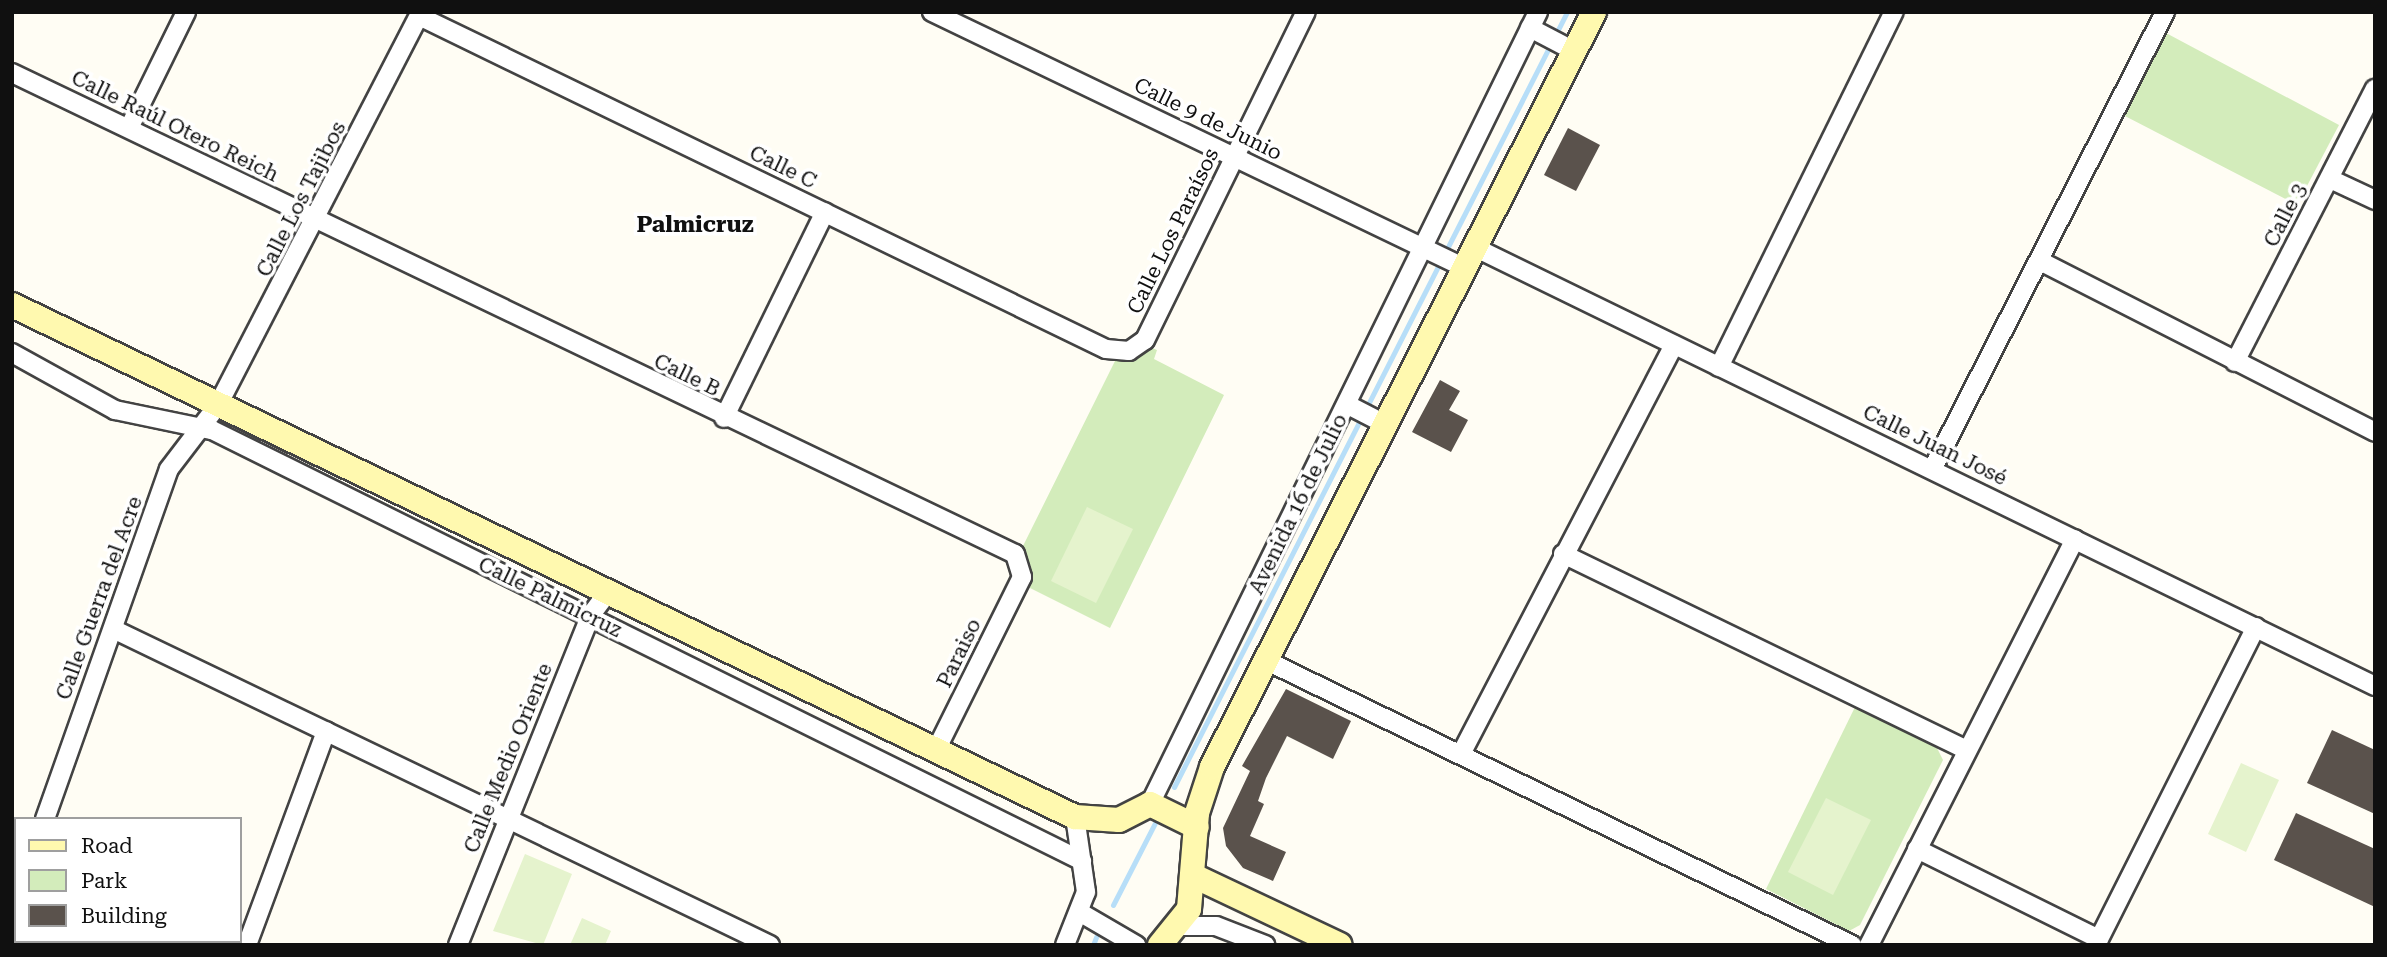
<!DOCTYPE html>
<html>
<head>
<meta charset="utf-8">
<style>
  body { margin:0 }
  #map { position:relative; width:2387px; height:957px; overflow:hidden; background:#fffdf4; font-family:"Roboto Serif",serif }
  div>[style] { position:absolute }
  .green>* { inset:0; background:#d3ecbb }
  .pitch>* { inset:0; background:#e5f3cd }
  .stream>* { height:5px; margin:-2.5px; padding:0 2.5px; transform-origin:2.5px; border-radius:2.5px; background:#b7def8 }
  .building>* { inset:0; background:#5a524c }
  .roads { filter:drop-shadow(2px 0 #434343) drop-shadow(-2px 0 #434343) drop-shadow(0 2px #434343) drop-shadow(0 -2px #434343) }
  .street>* { height:18px; margin:-9px; padding:0 9px; transform-origin:9px; border-radius:9px; background:#fff }
  .secondary>* { height:24px; margin:-12px; padding:0 12px; transform-origin:12px; border-radius:12px; background:#fff9af }
  span { translate:-50% -50%; white-space:nowrap; text-align:center; line-height:1.15; -webkit-text-stroke:7px #fff; paint-order:stroke }
  .street-label { font-size:21px; color:#101010 }
  .neighbourhood-label { font-size:23px; color:#101010; font-weight:700 }
  .frame { position:absolute; inset:0; border:14px solid #101010; pointer-events:none }
  .legend { position:absolute; left:14px; top:817px; width:228px; height:126px; box-sizing:border-box; background:#fff; border:2px solid #9f9f9f; margin:0; padding:9px 12px; list-style:none; font-size:21px; color:#101010 }
  .legend li { display:flex; align-items:center; gap:14px; height:35px }
  .legend b { width:35px; border:2px solid #9f9f9f }
</style>
</head>
<body>
<div id="map">
  <div class="green">
    <i style="clip-path:polygon(2166px 33px,2339px 125px,2297px 205px,2123px 115px)"></i>
    <i style="clip-path:polygon(1147px 346px,1157px 350px,1154px 359px,1224px 395px,1110px 628px,1026px 586px,1031px 567px,1021px 550px,1115px 361px,1128px 361px)"></i>
    <i style="clip-path:polygon(1855px 707px,1937px 748px,1943px 760px,1860px 925px,1849px 931px,1766px 889px)"></i>
  </div>
  <div class="pitch">
    <i style="clip-path:polygon(1087px 507px,1133px 529px,1096px 603px,1051px 581px)"></i>
    <i style="clip-path:polygon(2241px 763px,2279px 780px,2246px 852px,2208px 834px)"></i>
    <i style="clip-path:polygon(1826px 798px,1871px 820px,1833px 895px,1788px 872px)"></i>
    <i style="clip-path:polygon(525px 854px,572px 874px,543px 945px,493px 931px)"></i>
    <i style="clip-path:polygon(582px 918px,611px 931px,605px 945px,570px 945px)"></i>
  </div>
  <div class="stream">
    <i style="left:1174px;top:787px;width:869px;rotate:-63.11deg"></i>
    <i style="left:1113px;top:905px;width:92px;rotate:-62.9deg"></i>
    <i style="left:1093px;top:945px;width:9px;rotate:-69deg"></i>
  </div>
  <div class="building">
    <i style="clip-path:polygon(1568px 128px,1600px 145px,1576px 191px,1544px 175px)"></i>
    <i style="clip-path:polygon(1440px 380px,1460px 391px,1449px 410px,1468px 420px,1451px 452px,1412px 432px)"></i>
    <i style="clip-path:polygon(1286px 689px,1351px 721px,1333px 759px,1287px 736px,1266px 778px,1258px 801px,1264px 804px,1250px 836px,1286px 852px,1273px 881px,1243px 868px,1226px 846px,1223px 828px,1250px 771px,1242px 766px)"></i>
    <i style="clip-path:polygon(2332px 730px,2375px 750px,2375px 814px,2307px 783px)"></i>
    <i style="clip-path:polygon(2296px 813px,2375px 849px,2375px 907px,2274px 860px)"></i>
  </div>
  <div class="roads">
    <div class="street">
      <i style="left:932px;top:12px;width:589px;rotate:25.65deg"></i>
      <i style="left:419px;top:16px;width:763px;rotate:25.86deg"></i>
      <i style="left:1106px;top:349px;width:23px;rotate:5deg"></i>
      <i style="left:1129px;top:351px;width:19px;rotate:-35deg"></i>
      <i style="left:1145px;top:340px;width:365px;rotate:-63.9deg"></i>
      <i style="left:1530px;top:28px;width:50px;rotate:27.6deg"></i>
      <i style="left:12px;top:73px;width:1112px;rotate:25.62deg"></i>
      <i style="left:1015px;top:554px;width:24px;rotate:73deg"></i>
      <i style="left:1022px;top:577px;width:193px;rotate:116.4deg"></i>
      <i style="left:130px;top:126px;width:127px;rotate:-63.8deg"></i>
      <i style="left:2330px;top:179px;width:50px;rotate:25deg"></i>
      <i style="left:1474px;top:247px;width:1002px;rotate:25.98deg"></i>
      <i style="left:2040px;top:261px;width:376px;rotate:27deg"></i>
      <i style="left:12px;top:353px;width:118px;rotate:29deg"></i>
      <i style="left:115px;top:410px;width:99px;rotate:11.7deg"></i>
      <i style="left:212px;top:430px;width:971px;rotate:26.35deg"></i>
      <i style="left:2235px;top:362px;width:307px;rotate:-62.9deg"></i>
      <i style="left:1719px;top:367px;width:396px;rotate:-63.8deg"></i>
      <i style="left:1348px;top:405px;width:42px;rotate:27.2deg"></i>
      <i style="left:724px;top:418px;width:229px;rotate:-63.9deg"></i>
      <i style="left:1933px;top:468px;width:512px;rotate:-63.03deg"></i>
      <i style="left:1563px;top:554px;width:448px;rotate:25.9deg"></i>
      <i style="left:113px;top:629px;width:729px;rotate:25.69deg"></i>
      <i style="left:1265px;top:660px;width:653px;rotate:25.9deg"></i>
      <i style="left:1461px;top:754px;width:461px;rotate:-62.5deg"></i>
      <i style="left:1150px;top:804px;width:882px;rotate:-63.9deg"></i>
      <i style="left:45px;top:819px;width:371px;rotate:-70.5deg"></i>
      <i style="left:169px;top:469px;width:81px;rotate:-52.6deg"></i>
      <i style="left:218px;top:405px;width:442px;rotate:-62.7deg"></i>
      <i style="left:1917px;top:849px;width:203px;rotate:26.3deg"></i>
      <i style="left:12px;top:909px;width:11px;rotate:-68deg"></i>
      <i style="left:1081px;top:913px;width:64px;rotate:30.2deg"></i>
      <i style="left:1181px;top:926px;width:35px"></i>
      <i style="left:1216px;top:926px;width:53px;rotate:21.2deg"></i>
      <i style="left:247px;top:945px;width:228px;rotate:-69.7deg"></i>
      <i style="left:458px;top:945px;width:354px;rotate:-68.1deg"></i>
      <i style="left:590px;top:616px;width:30px;rotate:-53deg"></i>
      <i style="left:1065px;top:945px;width:57px;rotate:-68.4deg"></i>
      <i style="left:1086px;top:892px;width:76px;rotate:-98.3deg"></i>
      <i style="left:1869px;top:945px;width:455px;rotate:-63.1deg"></i>
      <i style="left:2096px;top:945px;width:356px;rotate:-63.3deg"></i>
    </div>
    <div class="secondary">
      <i style="left:12px;top:305px;width:1180px;rotate:25.72deg"></i>
      <i style="left:1075px;top:817px;width:44px;rotate:3.9deg"></i>
      <i style="left:1119px;top:820px;width:35px;rotate:-27deg"></i>
      <i style="left:1150px;top:804px;width:52px;rotate:26.1deg"></i>
      <i style="left:1194px;top:876px;width:161px;rotate:25.3deg"></i>
      <i style="left:1160px;top:945px;width:46px;rotate:-51.1deg"></i>
      <i style="left:1189px;top:909px;width:96px;rotate:-85.2deg"></i>
      <i style="left:1197px;top:813px;width:48px;rotate:-71.9deg"></i>
      <i style="left:1212px;top:767px;width:846px;rotate:-63.16deg"></i>
    </div>
  </div>
  <div class="street-label">
    <span style="left:1208px;top:119px;rotate:26deg">Calle 9 de Junio</span>
    <span style="left:175px;top:126px;rotate:26deg">Calle Raúl Otero Reich</span>
    <span style="left:783px;top:167px;rotate:26deg">Calle C</span>
    <span style="left:301px;top:199px;rotate:-63deg">Calle Los Tajibos</span>
    <span style="left:2285px;top:215px;rotate:-63deg">Calle 3</span>
    <span style="left:1173px;top:231px;rotate:-64deg">Calle Los Paraísos</span>
    <span style="left:687px;top:375px;rotate:26deg">Calle B</span>
    <span style="left:1935px;top:445px;rotate:26deg">Calle Juan José</span>
    <span style="left:1298px;top:504px;rotate:-64deg">Avenida 16 de Julio</span>
    <span style="left:550px;top:597px;rotate:26deg">Calle Palmicruz</span>
    <span style="left:99px;top:598px;rotate:-70deg">Calle Guerra del Acre</span>
    <span style="left:959px;top:653px;rotate:-64deg">Paraiso</span>
    <span style="left:508px;top:758px;rotate:-68deg">Calle Medio Oriente</span>
  </div>
  <div class="neighbourhood-label">
    <span style="left:695px;top:225px">Palmicruz</span>
  </div>
  <div class="frame"></div>
  <ul class="legend">
  <li><b style="height:9px;background:#fff9af"></b>Road</li>
  <li><b style="height:19px;background:#d3ecbb"></b>Park</li>
  <li><b style="height:19px;background:#5a524c"></b>Building</li>
  </ul>
</div>
</body>
</html>
